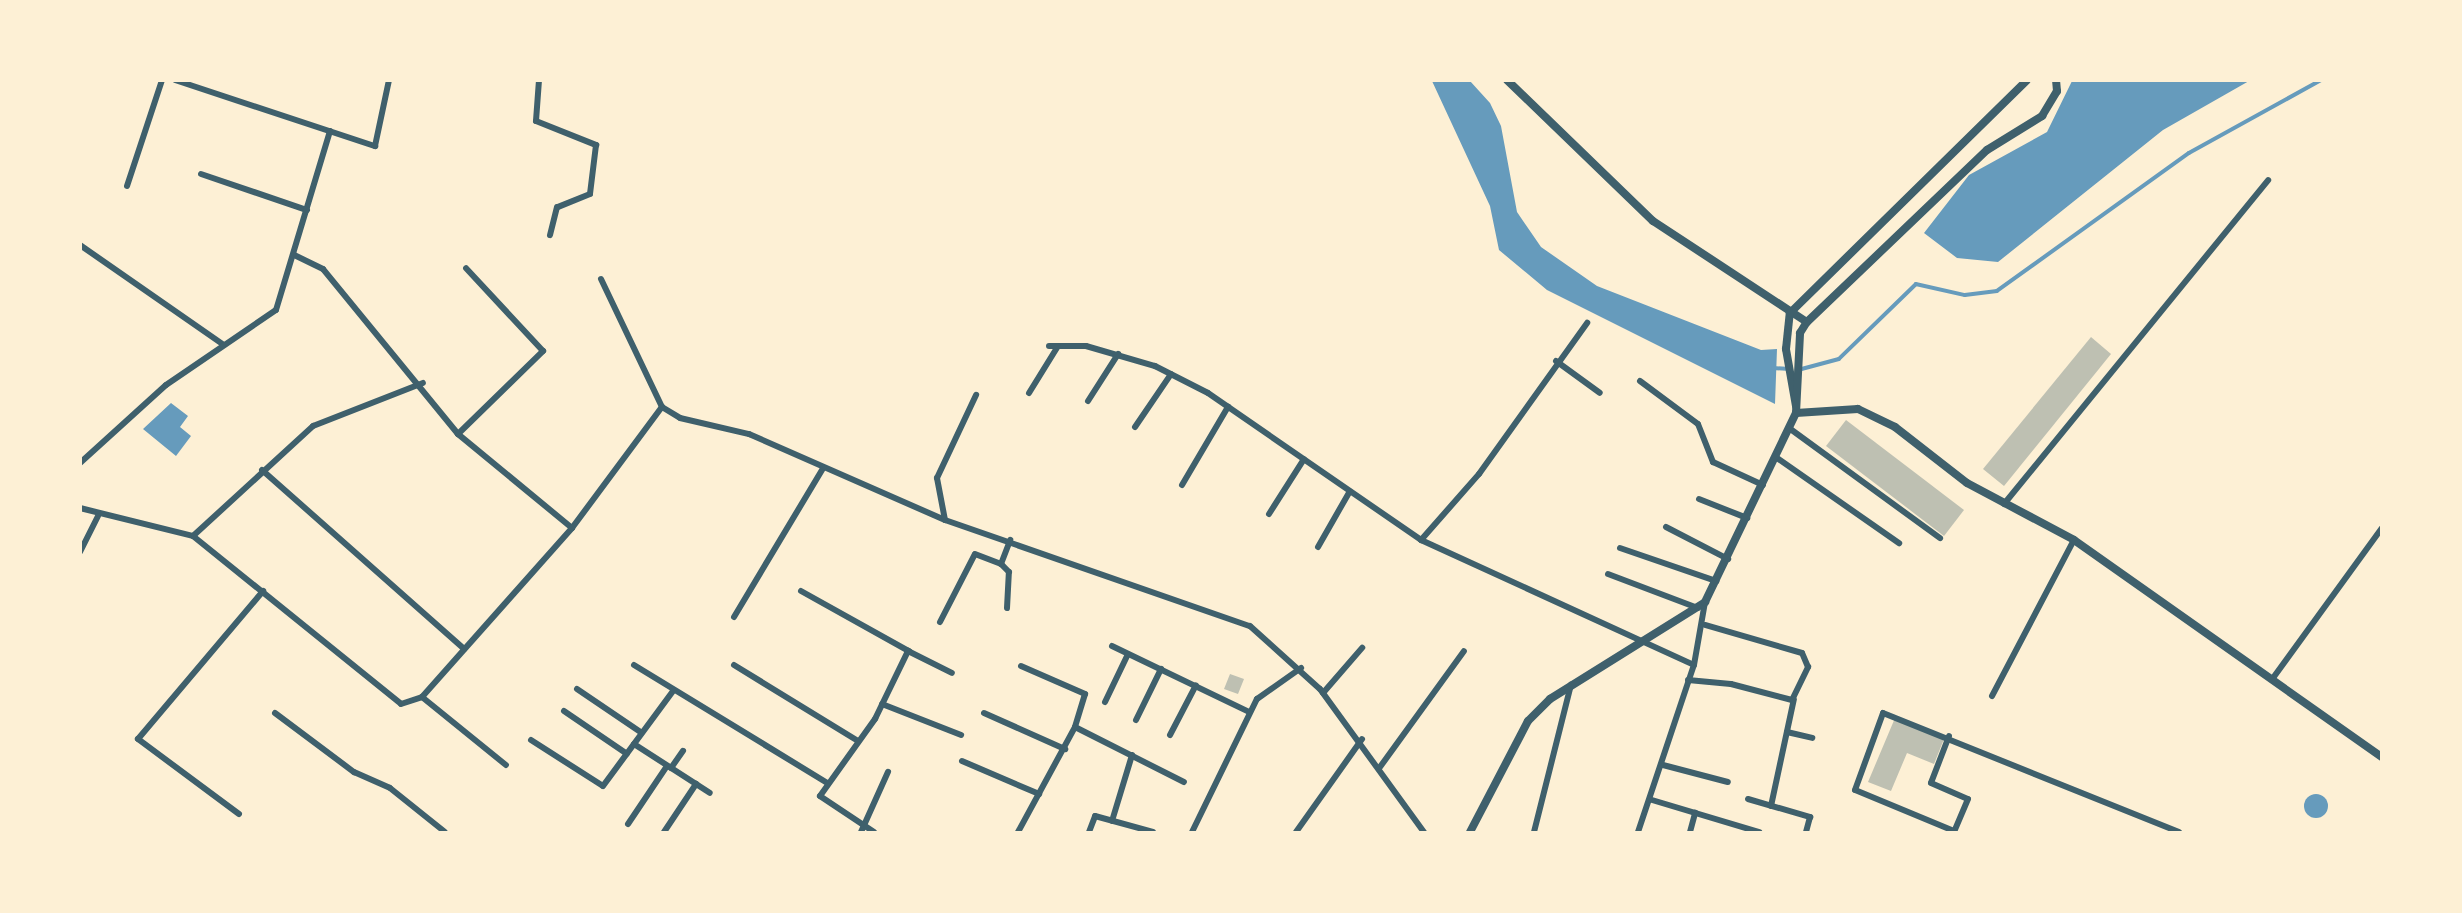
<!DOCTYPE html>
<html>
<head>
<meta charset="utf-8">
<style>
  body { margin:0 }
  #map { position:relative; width:2462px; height:913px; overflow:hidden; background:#fdf0d5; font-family:"Titillium Web",sans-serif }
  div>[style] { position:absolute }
  .water>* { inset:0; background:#669bbc }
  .round { border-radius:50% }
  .stream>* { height:3.5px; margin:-1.75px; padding:0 1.75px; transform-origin:1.75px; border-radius:1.75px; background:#669bbc }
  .building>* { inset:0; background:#bec0b2 }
  .minor>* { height:6px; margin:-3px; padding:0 3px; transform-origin:3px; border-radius:3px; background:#3f606c }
  .tertiary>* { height:8px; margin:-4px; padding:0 4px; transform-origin:4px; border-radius:4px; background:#3f606c }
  span { translate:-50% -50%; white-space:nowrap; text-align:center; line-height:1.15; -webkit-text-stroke:5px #fdf0d5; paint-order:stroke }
  .frame { position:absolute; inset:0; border:82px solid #fdf0d5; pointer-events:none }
</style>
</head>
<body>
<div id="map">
  <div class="water">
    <i style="clip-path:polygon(1432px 81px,1470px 81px,1490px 103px,1501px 126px,1517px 212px,1541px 247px,1597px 286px,1761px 350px,1777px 349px,1775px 404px,1547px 290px,1499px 250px,1490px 206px)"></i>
    <i style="clip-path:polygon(2072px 81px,2249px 81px,2163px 130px,1998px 262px,1957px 258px,1924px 233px,1969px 175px,2047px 132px)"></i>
    <i style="clip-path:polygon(171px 403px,188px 416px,180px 427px,191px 436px,176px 456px,143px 429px)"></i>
    <i class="round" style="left:2304px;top:794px;width:24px;height:24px"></i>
  </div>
  <div class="stream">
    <i style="left:1773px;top:368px;width:17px;rotate:3deg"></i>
    <i style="left:1798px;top:370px;width:42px;rotate:-15deg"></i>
    <i style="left:1839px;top:359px;width:107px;rotate:-44.2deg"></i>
    <i style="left:1916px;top:284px;width:50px;rotate:12.7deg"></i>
    <i style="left:1965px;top:295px;width:32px;rotate:-7deg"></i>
    <i style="left:1997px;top:291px;width:236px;rotate:-35.7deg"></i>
    <i style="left:2189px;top:153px;width:151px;rotate:-28.9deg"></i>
  </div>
  <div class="building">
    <i style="clip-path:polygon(2091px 337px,2111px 354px,2004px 486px,1983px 469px)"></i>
    <i style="clip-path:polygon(1846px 420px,1964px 510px,1944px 536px,1826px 446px)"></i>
    <i style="clip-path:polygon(1230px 674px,1244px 679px,1238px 694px,1224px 689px)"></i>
    <i style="clip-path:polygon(1895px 718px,1944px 739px,1934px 764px,1907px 753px,1891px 791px,1868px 782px)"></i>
  </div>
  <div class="minor">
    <i style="left:175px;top:80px;width:211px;rotate:18.3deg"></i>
    <i style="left:375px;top:146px;width:67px;rotate:-78deg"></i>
    <i style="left:539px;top:80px;width:41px;rotate:94.2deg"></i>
    <i style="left:536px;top:121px;width:65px;rotate:21.8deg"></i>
    <i style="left:596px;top:145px;width:49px;rotate:97deg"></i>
    <i style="left:590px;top:194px;width:35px;rotate:158deg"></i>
    <i style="left:557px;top:207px;width:29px;rotate:104deg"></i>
    <i style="left:201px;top:174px;width:112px;rotate:18.8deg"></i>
    <i style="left:127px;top:186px;width:112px;rotate:-71.7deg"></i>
    <i style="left:80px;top:245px;width:175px;rotate:34.8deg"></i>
    <i style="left:601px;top:279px;width:142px;rotate:64.5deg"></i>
    <i style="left:662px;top:407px;width:21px;rotate:31deg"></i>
    <i style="left:680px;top:418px;width:71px;rotate:13.1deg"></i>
    <i style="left:749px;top:434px;width:214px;rotate:23.7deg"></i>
    <i style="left:945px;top:520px;width:323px;rotate:19.2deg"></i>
    <i style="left:1250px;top:626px;width:94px;rotate:42deg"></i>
    <i style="left:1320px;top:689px;width:177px;rotate:54deg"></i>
    <i style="left:1049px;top:346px;width:37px"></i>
    <i style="left:1086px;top:346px;width:72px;rotate:16.2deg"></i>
    <i style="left:1155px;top:366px;width:59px;rotate:27deg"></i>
    <i style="left:1208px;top:393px;width:259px;rotate:34.6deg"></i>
    <i style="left:1421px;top:540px;width:300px;rotate:24.6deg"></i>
    <i style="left:1556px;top:361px;width:54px;rotate:36deg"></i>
    <i style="left:1640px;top:381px;width:72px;rotate:36.6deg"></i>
    <i style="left:1698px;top:424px;width:41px;rotate:68.5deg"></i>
    <i style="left:1713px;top:462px;width:55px;rotate:24.7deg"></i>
    <i style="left:1029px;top:393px;width:55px;rotate:-58.3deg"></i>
    <i style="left:1088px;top:401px;width:56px;rotate:-57.4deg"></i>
    <i style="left:1135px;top:427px;width:64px;rotate:-55.8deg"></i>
    <i style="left:1789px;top:428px;width:187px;rotate:36.1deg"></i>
    <i style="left:458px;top:434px;width:119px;rotate:-44.3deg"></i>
    <i style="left:543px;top:351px;width:113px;rotate:-132.9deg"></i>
    <i style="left:1777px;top:458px;width:149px;rotate:34.9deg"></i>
    <i style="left:80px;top:463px;width:116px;rotate:-42.2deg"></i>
    <i style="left:166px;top:385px;width:133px;rotate:-34.3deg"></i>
    <i style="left:276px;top:310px;width:187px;rotate:-73.2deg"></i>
    <i style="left:262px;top:470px;width:270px;rotate:41.5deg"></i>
    <i style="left:1182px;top:485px;width:91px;rotate:-59.5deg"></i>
    <i style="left:1699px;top:499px;width:52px;rotate:21.6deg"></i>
    <i style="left:2004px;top:504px;width:418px;rotate:-50.8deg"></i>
    <i style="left:80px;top:508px;width:116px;rotate:13.9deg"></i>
    <i style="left:193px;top:536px;width:267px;rotate:38.9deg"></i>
    <i style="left:401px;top:704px;width:22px;rotate:-18deg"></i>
    <i style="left:422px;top:697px;width:226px;rotate:-48.4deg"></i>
    <i style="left:572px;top:528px;width:148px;rotate:-140.5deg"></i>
    <i style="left:458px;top:434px;width:213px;rotate:-129.3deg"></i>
    <i style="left:323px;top:269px;width:32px;rotate:-154deg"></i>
    <i style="left:1269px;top:514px;width:65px;rotate:-57.5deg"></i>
    <i style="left:945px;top:520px;width:43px;rotate:-100.8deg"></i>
    <i style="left:937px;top:478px;width:92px;rotate:-64.8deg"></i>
    <i style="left:1666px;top:527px;width:70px;rotate:27.3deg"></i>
    <i style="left:572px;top:528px;width:151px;rotate:-53.4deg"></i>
    <i style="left:193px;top:536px;width:163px;rotate:-42.5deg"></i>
    <i style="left:313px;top:426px;width:118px;rotate:-21.4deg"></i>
    <i style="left:1421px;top:540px;width:88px;rotate:-48.7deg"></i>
    <i style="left:1479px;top:474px;width:186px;rotate:-54.4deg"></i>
    <i style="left:1318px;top:547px;width:64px;rotate:-60.3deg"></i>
    <i style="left:1620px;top:548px;width:102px;rotate:19deg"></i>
    <i style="left:80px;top:552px;width:40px;rotate:-63.4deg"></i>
    <i style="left:1608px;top:574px;width:96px;rotate:20.7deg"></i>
    <i style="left:801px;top:591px;width:124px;rotate:29.1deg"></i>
    <i style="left:1007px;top:608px;width:36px;rotate:-87deg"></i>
    <i style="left:1009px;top:572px;width:11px;rotate:-135deg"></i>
    <i style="left:1001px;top:564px;width:26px;rotate:-69deg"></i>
    <i style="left:734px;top:617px;width:174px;rotate:-59.1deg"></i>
    <i style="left:940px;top:622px;width:76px;rotate:-62.8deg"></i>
    <i style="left:975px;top:554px;width:28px;rotate:21deg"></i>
    <i style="left:1112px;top:646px;width:152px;rotate:25.7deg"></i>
    <i style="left:634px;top:665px;width:226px;rotate:31.4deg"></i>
    <i style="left:734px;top:665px;width:145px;rotate:31.5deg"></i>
    <i style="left:1021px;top:666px;width:70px;rotate:23.6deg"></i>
    <i style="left:1085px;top:694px;width:34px;rotate:107deg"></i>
    <i style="left:1075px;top:727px;width:122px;rotate:26.8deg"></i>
    <i style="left:2273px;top:678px;width:185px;rotate:-54deg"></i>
    <i style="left:1688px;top:680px;width:43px;rotate:5.3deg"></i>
    <i style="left:1731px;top:684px;width:63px;rotate:14.7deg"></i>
    <i style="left:1792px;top:700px;width:37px;rotate:-64deg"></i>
    <i style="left:1808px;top:667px;width:15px;rotate:-113deg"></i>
    <i style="left:1802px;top:653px;width:101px;rotate:-163.9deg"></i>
    <i style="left:577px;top:689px;width:78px;rotate:34.1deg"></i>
    <i style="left:1323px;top:693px;width:60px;rotate:-49.1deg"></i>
    <i style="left:1992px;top:696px;width:176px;rotate:-62.3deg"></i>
    <i style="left:422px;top:697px;width:108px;rotate:39deg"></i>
    <i style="left:1105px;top:702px;width:53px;rotate:-64.4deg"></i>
    <i style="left:882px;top:704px;width:85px;rotate:21.4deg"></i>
    <i style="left:564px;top:711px;width:76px;rotate:34.3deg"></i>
    <i style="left:275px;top:713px;width:99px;rotate:36.8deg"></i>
    <i style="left:354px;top:772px;width:39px;rotate:24deg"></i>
    <i style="left:390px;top:788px;width:70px;rotate:38.7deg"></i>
    <i style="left:984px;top:713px;width:89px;rotate:24deg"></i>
    <i style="left:1136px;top:720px;width:57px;rotate:-63.9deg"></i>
    <i style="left:1787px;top:732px;width:26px;rotate:13deg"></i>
    <i style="left:1170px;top:735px;width:56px;rotate:-62.5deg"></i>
    <i style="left:1949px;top:736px;width:50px;rotate:111deg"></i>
    <i style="left:1931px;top:783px;width:40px;rotate:23.4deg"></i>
    <i style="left:1968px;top:799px;width:36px;rotate:113deg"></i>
    <i style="left:531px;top:740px;width:85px;rotate:32.6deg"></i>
    <i style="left:603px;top:786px;width:118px;rotate:-53.6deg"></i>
    <i style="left:634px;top:744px;width:90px;rotate:32.8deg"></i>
    <i style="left:962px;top:761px;width:84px;rotate:23.2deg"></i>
    <i style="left:1663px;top:765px;width:67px;rotate:14.7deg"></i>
    <i style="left:1380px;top:767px;width:143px;rotate:-54.1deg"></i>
    <i style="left:671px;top:768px;width:21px;rotate:-55deg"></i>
    <i style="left:1748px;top:799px;width:65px;rotate:16.2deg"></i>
    <i style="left:1810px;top:817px;width:16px;rotate:105deg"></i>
    <i style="left:1652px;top:800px;width:112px;rotate:16.7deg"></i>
    <i style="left:1771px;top:806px;width:109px;rotate:-77.9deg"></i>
    <i style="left:239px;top:814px;width:126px;rotate:-143.4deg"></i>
    <i style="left:138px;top:739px;width:194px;rotate:-49.8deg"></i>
    <i style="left:1112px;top:821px;width:69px;rotate:-73.1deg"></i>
    <i style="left:628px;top:824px;width:70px;rotate:-56.1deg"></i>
    <i style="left:1954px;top:831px;width:107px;rotate:-157.5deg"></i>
    <i style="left:1855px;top:790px;width:82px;rotate:-70deg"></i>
    <i style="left:1883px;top:713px;width:319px;rotate:21.9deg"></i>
    <i style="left:664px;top:832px;width:58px;rotate:-56.3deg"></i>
    <i style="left:861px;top:832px;width:66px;rotate:-65.8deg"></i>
    <i style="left:874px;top:832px;width:65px;rotate:-146.3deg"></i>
    <i style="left:820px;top:796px;width:95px;rotate:-54.5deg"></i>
    <i style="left:875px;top:719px;width:76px;rotate:-64.1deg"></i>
    <i style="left:908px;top:651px;width:49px;rotate:26.6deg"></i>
    <i style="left:1018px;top:832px;width:119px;rotate:-61.5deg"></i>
    <i style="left:1089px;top:832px;width:17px;rotate:-69deg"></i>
    <i style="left:1095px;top:816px;width:60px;rotate:15.4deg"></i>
    <i style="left:1192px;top:832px;width:148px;rotate:-64deg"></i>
    <i style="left:1257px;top:699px;width:54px;rotate:-35.2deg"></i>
    <i style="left:1296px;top:832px;width:114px;rotate:-54.6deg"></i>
    <i style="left:1534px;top:832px;width:152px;rotate:-75.9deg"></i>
    <i style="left:1638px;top:832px;width:176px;rotate:-71.5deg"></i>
    <i style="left:1694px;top:665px;width:64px;rotate:-80.1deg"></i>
    <i style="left:1690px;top:832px;width:20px;rotate:-75deg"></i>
  </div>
  <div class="tertiary">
    <i style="left:1507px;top:80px;width:203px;rotate:44deg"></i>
    <i style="left:1653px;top:221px;width:184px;rotate:33.3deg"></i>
    <i style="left:1796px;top:406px;width:58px;rotate:-100deg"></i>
    <i style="left:1786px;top:349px;width:36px;rotate:-84deg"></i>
    <i style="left:1790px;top:313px;width:332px;rotate:-44.5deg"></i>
    <i style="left:1796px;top:413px;width:62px;rotate:-3.7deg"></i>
    <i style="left:1858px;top:409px;width:41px;rotate:25.9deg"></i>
    <i style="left:1895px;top:427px;width:91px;rotate:37.9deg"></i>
    <i style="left:1967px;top:483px;width:121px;rotate:28deg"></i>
    <i style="left:2074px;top:540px;width:377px;rotate:35.2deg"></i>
    <i style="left:1470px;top:832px;width:125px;rotate:-62.4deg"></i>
    <i style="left:1528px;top:721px;width:31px;rotate:-45deg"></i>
    <i style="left:1550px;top:699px;width:183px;rotate:-32deg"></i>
    <i style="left:1705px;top:602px;width:210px;rotate:-64.3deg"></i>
    <i style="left:1796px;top:413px;width:80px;rotate:-87.1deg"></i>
    <i style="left:1800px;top:333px;width:13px;rotate:-58deg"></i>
    <i style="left:1807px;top:322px;width:249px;rotate:-43.7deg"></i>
    <i style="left:1987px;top:150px;width:65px;rotate:-31.7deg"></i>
    <i style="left:2042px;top:116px;width:29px;rotate:-59deg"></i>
    <i style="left:2057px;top:91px;width:11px;rotate:-95deg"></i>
  </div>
  <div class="frame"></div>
</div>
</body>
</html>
